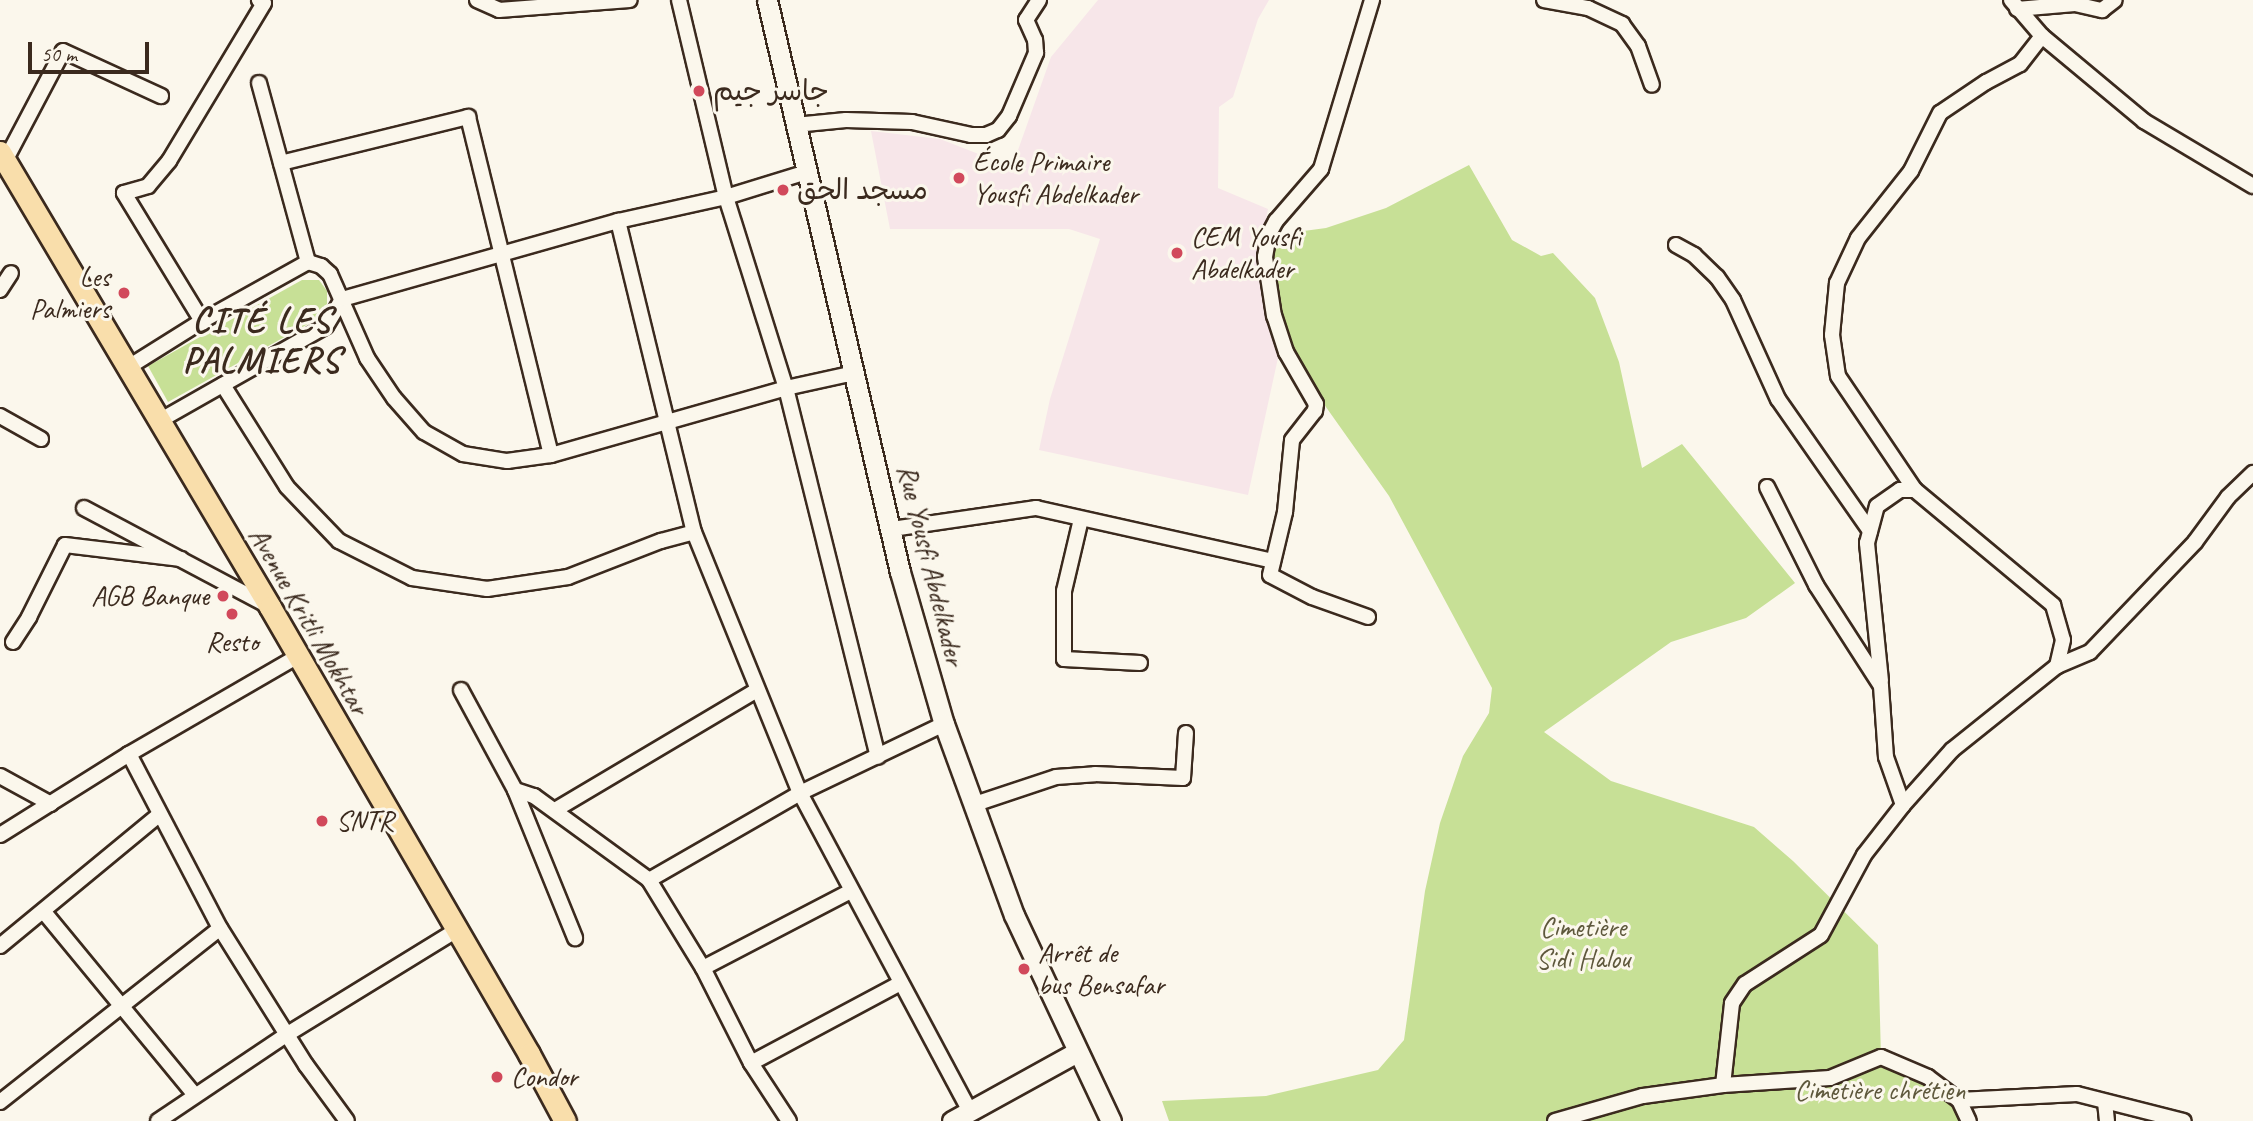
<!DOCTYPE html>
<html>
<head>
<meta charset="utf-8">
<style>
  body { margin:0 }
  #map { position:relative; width:2253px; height:1121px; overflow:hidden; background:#fbf7ec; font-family:Caveat,"Playpen Sans Arabic",sans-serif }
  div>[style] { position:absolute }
  .built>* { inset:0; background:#f7e6e9 }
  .green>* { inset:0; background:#c7e096 }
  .roads { filter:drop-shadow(2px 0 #3b2a1e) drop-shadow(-2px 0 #3b2a1e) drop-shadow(0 2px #3b2a1e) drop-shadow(0 -2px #3b2a1e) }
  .minor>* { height:14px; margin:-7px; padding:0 7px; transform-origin:7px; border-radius:7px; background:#fbf7ec }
  .secondary>* { height:19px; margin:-9.5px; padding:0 9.5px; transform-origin:9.5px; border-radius:9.5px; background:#fbf7ec }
  .primary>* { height:21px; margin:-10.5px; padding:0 10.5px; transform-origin:10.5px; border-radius:10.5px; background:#f9deab }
  .dots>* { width:19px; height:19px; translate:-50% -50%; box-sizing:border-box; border:4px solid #fbf7ec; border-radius:50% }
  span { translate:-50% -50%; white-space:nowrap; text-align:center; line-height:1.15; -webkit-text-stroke:6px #fbf7ec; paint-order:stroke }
  .poi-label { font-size:28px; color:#3b2a1e }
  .left { translate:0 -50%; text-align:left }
  .right { translate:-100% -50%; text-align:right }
  .street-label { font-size:28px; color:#3b2a1e }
  .park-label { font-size:28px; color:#5e583c }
  .district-label { font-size:35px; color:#3b2a1e; font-weight:700; letter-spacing:2px }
  .scale { position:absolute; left:28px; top:42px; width:121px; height:32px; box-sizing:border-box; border:4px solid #3b2a1e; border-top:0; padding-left:9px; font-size:21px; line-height:24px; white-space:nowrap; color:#3b2a1e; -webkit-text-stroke:5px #fbf7ec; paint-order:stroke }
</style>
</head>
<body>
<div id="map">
  <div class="built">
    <i style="clip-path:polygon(1098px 0,1269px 0,1258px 19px,1233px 97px,1219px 107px,1218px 188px,1268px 209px,1256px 266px,1278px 358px,1248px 495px,1039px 450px,1050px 399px,1100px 239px,1069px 229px,890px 229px,871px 131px,940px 139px,1012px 167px,1051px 57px)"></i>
  </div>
  <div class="green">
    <i style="clip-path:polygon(1469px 165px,1512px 240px,1541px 256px,1553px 253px,1595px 298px,1619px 362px,1642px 468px,1682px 444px,1795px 583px,1746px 618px,1671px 642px,1544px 732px,1611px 781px,1754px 827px,1793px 861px,1878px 945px,1881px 1057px,1928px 1077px,1969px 1121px,1169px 1121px,1162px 1101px,1266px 1096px,1378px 1070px,1404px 1040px,1425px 891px,1440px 823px,1463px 756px,1489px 713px,1492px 688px,1389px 496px,1321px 400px,1296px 355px,1281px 318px,1272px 274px,1274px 235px,1326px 228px,1386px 208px)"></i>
    <i style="clip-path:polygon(302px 280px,319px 280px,327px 291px,327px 304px,317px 319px,168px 402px,148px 366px)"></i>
  </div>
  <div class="roads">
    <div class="minor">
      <i style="left:477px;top:0;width:24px;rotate:24deg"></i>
      <i style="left:499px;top:10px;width:131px;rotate:-4.4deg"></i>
      <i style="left:679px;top:0;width:203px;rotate:76.6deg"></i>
      <i style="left:726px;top:197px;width:200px;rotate:72.6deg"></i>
      <i style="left:786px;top:388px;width:380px;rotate:76deg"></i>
      <i style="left:1544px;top:0;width:45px;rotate:10.3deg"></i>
      <i style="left:1588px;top:8px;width:38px;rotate:25deg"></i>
      <i style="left:1622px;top:24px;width:27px;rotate:54deg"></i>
      <i style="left:1638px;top:46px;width:41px;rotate:70.3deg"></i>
      <i style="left:2011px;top:0;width:48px;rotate:49.3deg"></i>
      <i style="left:2042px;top:36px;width:133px;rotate:39.8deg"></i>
      <i style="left:2144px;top:121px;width:127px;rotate:30.8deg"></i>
      <i style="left:2017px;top:9px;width:58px;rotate:-4.9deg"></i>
      <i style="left:2075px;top:4px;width:28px;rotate:13deg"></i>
      <i style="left:2102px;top:10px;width:16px;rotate:-38deg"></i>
      <i style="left:2042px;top:36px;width:36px;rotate:128deg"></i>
      <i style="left:2020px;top:64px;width:38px;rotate:152deg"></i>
      <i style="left:1986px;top:82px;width:55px;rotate:146deg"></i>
      <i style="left:1940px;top:113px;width:65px;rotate:116.6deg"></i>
      <i style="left:1911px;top:171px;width:85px;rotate:128.3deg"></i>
      <i style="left:1858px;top:238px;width:50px;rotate:115deg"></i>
      <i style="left:1837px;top:283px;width:52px;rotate:95.5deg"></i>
      <i style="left:1832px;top:335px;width:41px;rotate:81.7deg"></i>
      <i style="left:1838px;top:376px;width:138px;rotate:56deg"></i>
      <i style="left:1915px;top:490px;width:180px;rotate:39.8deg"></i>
      <i style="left:2053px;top:605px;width:36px;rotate:74deg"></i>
      <i style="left:2063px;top:640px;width:27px;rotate:103deg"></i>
      <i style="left:259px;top:83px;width:186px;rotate:74.7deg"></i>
      <i style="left:795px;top:125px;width:51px;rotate:-5.6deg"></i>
      <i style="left:846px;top:120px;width:66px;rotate:1.7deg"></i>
      <i style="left:912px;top:122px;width:60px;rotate:12.4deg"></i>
      <i style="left:971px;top:135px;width:15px"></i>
      <i style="left:986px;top:135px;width:13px;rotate:-23deg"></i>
      <i style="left:998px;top:130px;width:18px;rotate:-52deg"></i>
      <i style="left:1009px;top:116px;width:69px;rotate:-66.8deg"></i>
      <i style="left:1036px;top:53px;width:13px;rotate:-94deg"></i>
      <i style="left:1035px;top:40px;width:22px;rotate:-114deg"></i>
      <i style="left:1026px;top:20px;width:24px;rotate:-57deg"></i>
      <i style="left:5px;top:161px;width:124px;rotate:-62.2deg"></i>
      <i style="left:63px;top:51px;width:108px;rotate:24.7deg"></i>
      <i style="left:281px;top:163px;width:193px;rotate:-13.8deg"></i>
      <i style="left:468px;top:117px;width:348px;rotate:76.2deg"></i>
      <i style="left:618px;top:221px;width:320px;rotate:76.3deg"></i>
      <i style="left:694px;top:532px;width:282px;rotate:67.9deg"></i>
      <i style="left:800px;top:793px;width:361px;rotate:61.9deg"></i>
      <i style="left:1676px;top:245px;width:21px;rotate:29deg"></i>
      <i style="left:1694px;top:255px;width:32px;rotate:44deg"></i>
      <i style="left:1717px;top:277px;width:28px;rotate:55deg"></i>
      <i style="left:1733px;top:300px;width:109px;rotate:65.6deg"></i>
      <i style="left:1778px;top:399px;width:161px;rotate:55.1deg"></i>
      <i style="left:0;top:290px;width:20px;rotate:-57deg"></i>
      <i style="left:202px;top:321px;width:150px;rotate:-121.4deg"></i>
      <i style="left:124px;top:193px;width:25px;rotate:-16deg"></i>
      <i style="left:148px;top:186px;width:33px;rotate:-50deg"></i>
      <i style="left:169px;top:161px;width:184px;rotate:-59deg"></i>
      <i style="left:264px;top:3px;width:6px;rotate:-149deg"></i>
      <i style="left:127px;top:368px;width:89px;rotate:-32.1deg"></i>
      <i style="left:202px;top:321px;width:121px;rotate:-29.1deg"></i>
      <i style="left:308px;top:262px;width:14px;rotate:17deg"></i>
      <i style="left:321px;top:266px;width:12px;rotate:42deg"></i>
      <i style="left:330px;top:274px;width:92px;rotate:66.2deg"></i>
      <i style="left:367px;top:358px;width:48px;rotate:56deg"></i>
      <i style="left:394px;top:398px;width:45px;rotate:48.6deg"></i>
      <i style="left:424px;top:432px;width:45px;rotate:29.4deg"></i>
      <i style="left:463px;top:454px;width:45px;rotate:9deg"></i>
      <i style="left:507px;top:461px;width:44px;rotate:-7.8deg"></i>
      <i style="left:551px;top:455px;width:244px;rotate:-15.9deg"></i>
      <i style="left:786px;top:388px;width:70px;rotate:-12.4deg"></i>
      <i style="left:223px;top:385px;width:120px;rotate:57.9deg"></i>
      <i style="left:287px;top:487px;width:75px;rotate:46.1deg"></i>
      <i style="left:339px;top:541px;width:82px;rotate:26.9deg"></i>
      <i style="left:412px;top:578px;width:76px;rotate:8.3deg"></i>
      <i style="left:487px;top:589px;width:82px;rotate:-8.4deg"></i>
      <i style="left:568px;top:577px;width:100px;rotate:-21.2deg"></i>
      <i style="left:661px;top:541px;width:34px;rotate:-15deg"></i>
      <i style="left:0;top:416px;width:47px;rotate:29.3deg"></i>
      <i style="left:159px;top:421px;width:192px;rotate:-29.6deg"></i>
      <i style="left:326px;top:326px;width:31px;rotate:-59deg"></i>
      <i style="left:342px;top:299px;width:287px;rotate:-15.8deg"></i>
      <i style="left:618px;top:221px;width:111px;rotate:-12.5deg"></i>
      <i style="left:726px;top:197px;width:85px;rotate:-17.2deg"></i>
      <i style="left:1767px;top:487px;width:110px;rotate:63.4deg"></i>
      <i style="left:1816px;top:585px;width:120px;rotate:57.2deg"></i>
      <i style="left:1881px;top:686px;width:71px;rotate:86deg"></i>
      <i style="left:1886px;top:757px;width:51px;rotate:70.5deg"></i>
      <i style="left:84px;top:508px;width:208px;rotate:28deg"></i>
      <i style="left:1081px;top:519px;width:74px;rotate:103.3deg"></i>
      <i style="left:1064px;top:591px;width:68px;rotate:90deg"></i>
      <i style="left:1064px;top:659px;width:76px;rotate:3deg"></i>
      <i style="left:892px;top:529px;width:146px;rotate:-8.3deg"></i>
      <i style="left:1036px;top:508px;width:243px;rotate:12.6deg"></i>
      <i style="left:1368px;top:617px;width:59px;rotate:-160.3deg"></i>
      <i style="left:1312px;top:597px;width:47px;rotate:-152.4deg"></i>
      <i style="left:1270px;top:575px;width:65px;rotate:-76.6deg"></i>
      <i style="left:1285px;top:512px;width:72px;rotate:-84.4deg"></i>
      <i style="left:1292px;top:440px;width:37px;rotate:-52deg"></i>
      <i style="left:1315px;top:411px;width:7px;rotate:-82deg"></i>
      <i style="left:1316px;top:404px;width:60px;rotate:-120deg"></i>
      <i style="left:1286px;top:352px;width:38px;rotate:-108deg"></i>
      <i style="left:1274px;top:316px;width:60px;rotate:-98.7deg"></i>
      <i style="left:1265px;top:257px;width:23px;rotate:-80deg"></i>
      <i style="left:1269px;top:234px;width:15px;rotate:-62deg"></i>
      <i style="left:1276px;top:221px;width:69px;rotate:-49.1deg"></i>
      <i style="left:1321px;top:169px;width:177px;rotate:-73.2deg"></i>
      <i style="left:13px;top:642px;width:30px;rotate:-57deg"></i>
      <i style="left:29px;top:617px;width:80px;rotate:-63.4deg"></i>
      <i style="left:65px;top:545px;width:117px;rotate:6.9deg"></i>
      <i style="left:1881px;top:681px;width:139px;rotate:-95.8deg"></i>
      <i style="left:1867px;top:543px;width:38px;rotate:-75deg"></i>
      <i style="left:1877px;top:506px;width:28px;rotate:-35deg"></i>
      <i style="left:1900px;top:490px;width:15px"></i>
      <i style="left:461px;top:690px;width:114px;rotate:61.6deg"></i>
      <i style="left:515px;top:790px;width:160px;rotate:67.9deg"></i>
      <i style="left:129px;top:754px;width:196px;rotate:62.4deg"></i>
      <i style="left:220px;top:928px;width:162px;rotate:57.9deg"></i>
      <i style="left:306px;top:1065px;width:69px;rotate:53.8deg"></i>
      <i style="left:0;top:776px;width:58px;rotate:28.8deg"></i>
      <i style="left:515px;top:790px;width:20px;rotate:18deg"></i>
      <i style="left:534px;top:796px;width:142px;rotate:36.1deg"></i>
      <i style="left:649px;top:880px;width:103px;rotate:58.5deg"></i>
      <i style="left:703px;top:968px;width:106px;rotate:63.2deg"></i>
      <i style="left:751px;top:1063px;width:69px;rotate:56.8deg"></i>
      <i style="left:975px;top:804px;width:85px;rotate:-18.4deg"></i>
      <i style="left:1056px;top:777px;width:39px;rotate:-4deg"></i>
      <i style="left:1095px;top:774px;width:88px;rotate:2.6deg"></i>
      <i style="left:1183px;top:778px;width:45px;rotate:-86.2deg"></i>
      <i style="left:555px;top:810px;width:235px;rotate:-30.7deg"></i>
      <i style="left:0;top:835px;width:152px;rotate:-32.1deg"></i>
      <i style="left:129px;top:754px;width:195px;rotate:-30.1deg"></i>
      <i style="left:649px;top:880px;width:174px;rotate:-29.9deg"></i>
      <i style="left:800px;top:793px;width:160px;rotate:-25.6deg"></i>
      <i style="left:44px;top:912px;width:236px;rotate:50.5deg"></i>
      <i style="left:0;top:946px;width:206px;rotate:-39.5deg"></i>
      <i style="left:703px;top:968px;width:167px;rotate:-27.5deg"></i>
      <i style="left:751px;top:1063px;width:170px;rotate:-28.1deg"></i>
      <i style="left:1723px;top:1085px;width:82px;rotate:-83.7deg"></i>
      <i style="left:1732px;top:1003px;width:23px;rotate:-56deg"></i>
      <i style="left:1745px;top:984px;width:90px;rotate:-32.8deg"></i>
      <i style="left:1821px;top:935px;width:91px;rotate:-61.7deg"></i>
      <i style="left:1864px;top:855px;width:63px;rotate:-52deg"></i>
      <i style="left:1903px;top:805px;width:74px;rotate:-48.3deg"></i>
      <i style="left:1952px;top:750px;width:134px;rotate:-38.7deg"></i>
      <i style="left:2057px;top:666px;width:36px;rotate:-23deg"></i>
      <i style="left:2090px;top:652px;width:152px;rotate:-46.3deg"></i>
      <i style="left:2195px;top:542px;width:56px;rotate:-53.7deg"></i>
      <i style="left:2228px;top:497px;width:35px;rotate:-44deg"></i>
      <i style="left:1959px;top:1100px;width:118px;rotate:-2.9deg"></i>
      <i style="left:2077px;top:1094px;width:110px;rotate:14.2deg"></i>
      <i style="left:0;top:1102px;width:280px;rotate:-38.3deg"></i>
      <i style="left:2105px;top:1102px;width:19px;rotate:84deg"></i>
      <i style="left:158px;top:1121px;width:154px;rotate:-33.9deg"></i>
      <i style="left:286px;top:1035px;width:201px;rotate:-31.6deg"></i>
      <i style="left:1555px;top:1121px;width:91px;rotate:-15.9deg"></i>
      <i style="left:1643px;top:1096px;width:81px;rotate:-7.8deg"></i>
      <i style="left:1723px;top:1085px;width:107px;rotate:-3.7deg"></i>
      <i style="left:1830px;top:1078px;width:55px;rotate:-22.4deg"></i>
      <i style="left:1881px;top:1057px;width:51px;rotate:23.1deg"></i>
      <i style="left:1928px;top:1077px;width:39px;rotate:37deg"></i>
      <i style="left:1959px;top:1100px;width:23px;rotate:65deg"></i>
    </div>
    <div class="secondary">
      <i style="left:767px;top:0;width:587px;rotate:76.91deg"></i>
      <i style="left:900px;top:572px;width:158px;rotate:73.9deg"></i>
      <i style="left:944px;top:724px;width:203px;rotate:69.9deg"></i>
      <i style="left:1014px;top:915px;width:228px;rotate:64.8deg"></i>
      <i style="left:952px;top:1121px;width:143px;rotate:-28.9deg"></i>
    </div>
    <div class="primary">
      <i style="left:0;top:152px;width:529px;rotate:59.31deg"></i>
      <i style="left:270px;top:607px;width:517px;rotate:59.91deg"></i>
      <i style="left:529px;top:1054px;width:76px;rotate:61.8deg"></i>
    </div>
  </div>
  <div class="dots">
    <i style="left:699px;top:91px;background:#d1495b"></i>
    <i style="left:959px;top:178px;background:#d1495b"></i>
    <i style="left:783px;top:190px;background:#d1495b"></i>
    <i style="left:1177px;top:253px;background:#d1495b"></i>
    <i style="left:124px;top:293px;background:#d1495b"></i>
    <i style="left:223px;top:596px;background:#d1495b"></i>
    <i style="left:232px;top:614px;background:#d1495b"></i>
    <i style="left:322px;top:821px;background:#d1495b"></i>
    <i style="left:1024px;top:969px;background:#d1495b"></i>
    <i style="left:497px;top:1077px;background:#d1495b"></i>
  </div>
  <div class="poi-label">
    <span class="left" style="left:713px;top:91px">جاسر جيم</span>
    <span class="left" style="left:973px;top:178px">École Primaire<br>Yousfi Abdelkader</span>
    <span class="left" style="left:797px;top:190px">مسجد الحق</span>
    <span class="left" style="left:1191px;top:253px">CEM Yousfi<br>Abdelkader</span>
    <span class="right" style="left:110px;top:293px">Les<br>Palmiers</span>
    <span class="right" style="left:209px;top:596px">AGB Banque</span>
    <span style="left:232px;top:642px">Resto</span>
    <span class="left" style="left:336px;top:821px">SNTR</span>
    <span class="left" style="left:1038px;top:969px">Arrêt de<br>bus Bensafar</span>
    <span class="left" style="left:511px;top:1077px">Condor</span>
  </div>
  <div class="street-label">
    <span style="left:931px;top:565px;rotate:76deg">Rue Yousfi Abdelkader</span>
    <span style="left:309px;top:621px;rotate:60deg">Avenue Kritli Mokhtar</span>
  </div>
  <div class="park-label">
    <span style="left:1583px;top:943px">Cimetière<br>Sidi Halou</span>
    <span style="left:1880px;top:1090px">Cimetière chrétien</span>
  </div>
  <div class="district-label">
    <span style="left:262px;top:341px">CITÉ LES<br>PALMIERS</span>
  </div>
  <div class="scale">50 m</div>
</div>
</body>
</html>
